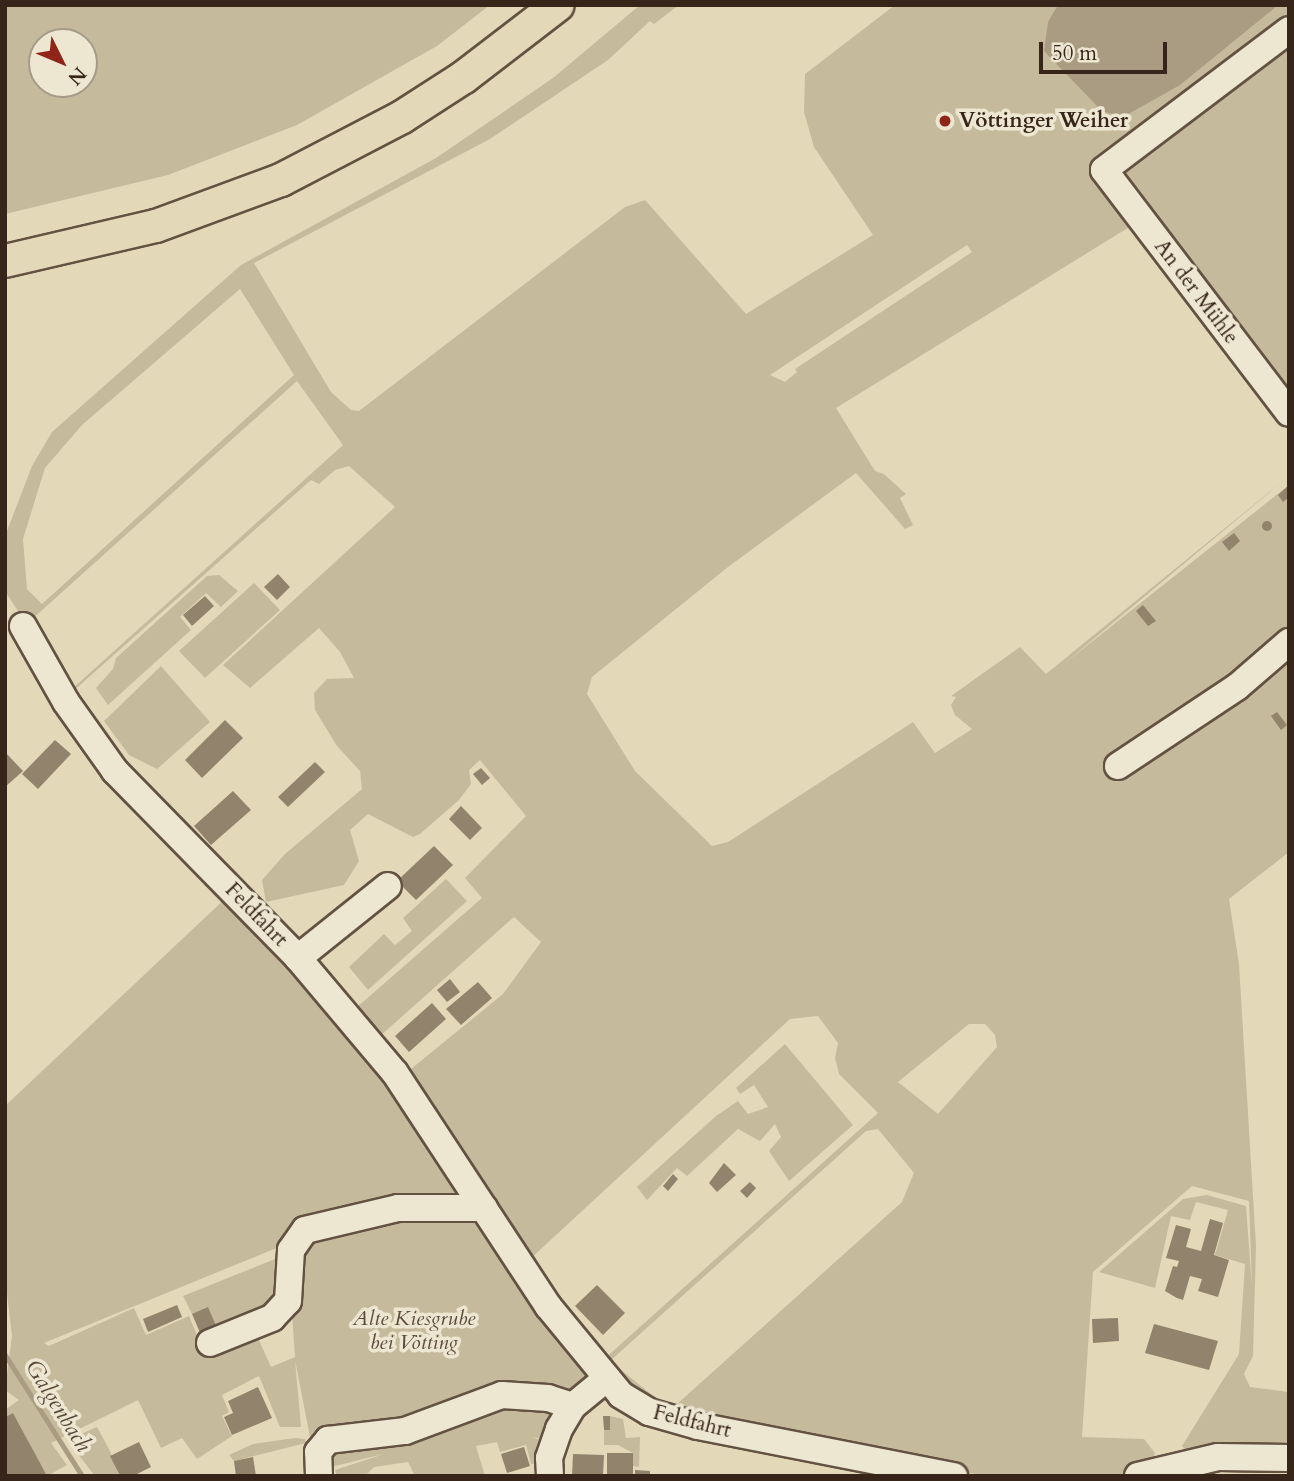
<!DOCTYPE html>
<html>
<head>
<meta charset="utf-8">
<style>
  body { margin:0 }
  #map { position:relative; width:1294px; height:1481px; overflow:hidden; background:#e3d9b8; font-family:Cardo,serif }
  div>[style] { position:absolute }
  .green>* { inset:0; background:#c6ba9d }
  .water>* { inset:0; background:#a99c82 }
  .stream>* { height:5px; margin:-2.5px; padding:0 2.5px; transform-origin:2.5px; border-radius:2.5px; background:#a99c82 }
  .building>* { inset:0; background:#91836c }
  .round { border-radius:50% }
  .roads { filter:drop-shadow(2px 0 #635242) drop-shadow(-2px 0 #635242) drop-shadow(0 2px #635242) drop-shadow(0 -2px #635242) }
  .minor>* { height:26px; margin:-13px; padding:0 13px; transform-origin:13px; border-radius:13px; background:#ede6d1 }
  .major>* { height:32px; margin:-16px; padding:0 16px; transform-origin:16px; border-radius:16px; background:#e3d9b8 }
  .dots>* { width:19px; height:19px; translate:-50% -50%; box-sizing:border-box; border:4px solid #ede6d1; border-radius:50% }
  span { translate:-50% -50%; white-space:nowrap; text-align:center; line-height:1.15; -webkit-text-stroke:7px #ede6d1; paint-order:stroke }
  .poi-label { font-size:21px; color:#38251a; font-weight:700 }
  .left { translate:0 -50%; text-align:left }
  .street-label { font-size:21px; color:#38251a }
  .park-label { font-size:21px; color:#5c4a3b; font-style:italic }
  .water-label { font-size:23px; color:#5a4939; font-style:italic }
  .frame { position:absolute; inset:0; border:7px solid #38251a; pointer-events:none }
  .north { position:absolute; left:28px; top:28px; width:70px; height:70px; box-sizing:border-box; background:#ede6d1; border:2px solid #a59988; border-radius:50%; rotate:133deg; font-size:19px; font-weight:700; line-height:28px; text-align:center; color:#38251a }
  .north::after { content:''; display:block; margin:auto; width:24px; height:32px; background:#8f2418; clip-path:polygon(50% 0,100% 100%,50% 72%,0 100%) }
  .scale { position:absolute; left:1039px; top:42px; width:128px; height:32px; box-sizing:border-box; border:4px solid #38251a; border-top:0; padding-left:9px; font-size:21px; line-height:24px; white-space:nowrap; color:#38251a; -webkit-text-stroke:5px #ede6d1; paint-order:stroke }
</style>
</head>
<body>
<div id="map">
  <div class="green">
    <i style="clip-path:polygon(evenodd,5px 5px,490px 5px,437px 46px,297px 125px,168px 175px,5px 214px,5px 5px,42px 42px,84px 42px,84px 84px,42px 84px,42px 42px)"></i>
    <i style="clip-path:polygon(evenodd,640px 5px,679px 5px,654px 24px,650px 21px,608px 60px,490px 139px,254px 263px,331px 392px,351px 410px,359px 411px,625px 207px,645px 200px,746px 314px,873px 235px,814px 147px,804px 112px,805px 74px,895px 5px,1289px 5px,1289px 18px,1103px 163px,1289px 432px,1131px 226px,836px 408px,875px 471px,884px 474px,906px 494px,900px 498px,913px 525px,905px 529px,856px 473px,728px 567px,592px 677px,587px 694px,635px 771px,712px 846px,728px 842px,913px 722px,935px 753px,972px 729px,955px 715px,951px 705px,956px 697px,951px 696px,1020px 647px,1046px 674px,1289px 476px,1065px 663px,1289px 485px,1289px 852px,1229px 899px,1239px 964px,1256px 1246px,1253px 1356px,1244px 1374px,1250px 1387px,1289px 1392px,1289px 1449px,1189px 1453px,1182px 1446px,1239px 1354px,1245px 1264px,1215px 1255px,1228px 1210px,1196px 1202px,1190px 1220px,1171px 1216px,1155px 1288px,1099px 1272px,1183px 1199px,1207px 1195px,1246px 1206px,1252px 1286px,1249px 1201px,1192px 1186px,1093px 1272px,1082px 1437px,1144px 1439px,1155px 1453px,1151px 1463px,1133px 1471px,1122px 1476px,985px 1476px,661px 1411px,601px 1362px,878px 1113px,839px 1074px,835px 1058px,838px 1043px,818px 1016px,790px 1019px,529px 1260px,406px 1073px,503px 994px,541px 942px,514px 917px,379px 1037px,356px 1008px,482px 898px,465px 878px,526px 816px,480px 760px,469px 770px,471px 784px,459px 800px,420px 834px,413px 837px,368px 814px,350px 830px,359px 861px,344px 885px,266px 902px,262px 880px,285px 854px,362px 789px,360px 771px,337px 746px,315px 710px,314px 693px,327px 679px,354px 678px,340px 652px,319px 628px,250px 688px,223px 665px,395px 507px,349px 466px,335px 470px,319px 484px,311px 480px,71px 693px,5px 591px,5px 536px,32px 466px,52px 432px,241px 265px,436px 158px,553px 78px,640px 5px,967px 245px,972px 252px,795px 369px,797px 372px,785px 382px,770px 375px,967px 245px,640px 5px,240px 289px,294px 375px,42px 604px,27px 589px,23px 539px,45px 468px,82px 425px,240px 289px,640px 5px,297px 381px,343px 445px,73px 688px,30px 621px,297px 381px,640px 5px,969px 1024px,985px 1024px,995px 1035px,997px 1047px,938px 1114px,898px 1082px,969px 1024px,640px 5px,878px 1129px,914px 1173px,902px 1202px,677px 1404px,667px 1407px,610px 1361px,866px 1131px,878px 1129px)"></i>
    <i style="clip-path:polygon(1289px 41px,1289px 400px,1124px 176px,1126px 169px)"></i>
    <i style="clip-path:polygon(219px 575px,238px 591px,221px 607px,206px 593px,180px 617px,191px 630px,108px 705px,96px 688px,113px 669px,116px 658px,207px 576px)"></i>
    <i style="clip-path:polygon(254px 583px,280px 610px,205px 678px,179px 651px)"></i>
    <i style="clip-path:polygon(161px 666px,210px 722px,157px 769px,129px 755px,104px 721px)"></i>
    <i style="clip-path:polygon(446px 879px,467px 901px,368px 990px,349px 967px,384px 934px,395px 945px,412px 931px,403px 918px)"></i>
    <i style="clip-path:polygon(evenodd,229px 895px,401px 1087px,594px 1369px,548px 1440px,532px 1437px,546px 1442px,541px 1462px,531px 1464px,526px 1445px,500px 1452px,497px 1442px,476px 1446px,485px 1476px,415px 1476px,408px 1462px,374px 1467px,365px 1476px,337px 1476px,335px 1470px,384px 1454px,331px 1467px,330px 1456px,343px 1445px,310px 1437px,295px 1360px,301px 1427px,280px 1427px,259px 1376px,222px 1395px,229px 1412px,222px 1416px,232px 1436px,197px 1459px,182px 1438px,161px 1448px,138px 1400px,51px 1443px,67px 1465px,47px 1476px,13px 1413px,5px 1417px,5px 1410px,19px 1400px,5px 1390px,12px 1336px,5px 1276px,5px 1106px,229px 895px,284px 1245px,285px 1255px,183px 1296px,192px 1314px,208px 1308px,217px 1328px,291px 1299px,295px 1357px,271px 1367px,254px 1329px,204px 1352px,189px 1316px,146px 1335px,134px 1308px,49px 1346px,44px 1343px,284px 1245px)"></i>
    <i style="clip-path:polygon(785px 1044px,853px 1125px,789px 1181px,769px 1151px,781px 1137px,775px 1124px,760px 1141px,738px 1129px,687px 1176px,677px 1168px,647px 1200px,637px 1187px,716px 1116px,738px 1101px,748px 1114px,768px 1107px,754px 1085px,740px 1094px,736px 1088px)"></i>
    <i style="clip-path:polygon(610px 1416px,623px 1419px,626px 1438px,640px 1437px,639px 1467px,633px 1466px,633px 1453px,618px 1445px,604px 1445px,604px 1430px,610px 1429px)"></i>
    <i style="clip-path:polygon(97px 1427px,110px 1451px,119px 1476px,95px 1476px,67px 1440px)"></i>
    <i style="clip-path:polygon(295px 1438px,305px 1439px,306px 1443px,234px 1461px,229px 1455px,253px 1444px)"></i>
  </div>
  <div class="water">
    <i style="clip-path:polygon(1058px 5px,1278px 5px,1180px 85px,1123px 117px,1102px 111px,1044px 51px,1048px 22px)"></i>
  </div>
  <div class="stream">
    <i style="left:5px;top:1355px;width:143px;rotate:57.5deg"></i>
  </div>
  <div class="building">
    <i style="clip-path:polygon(1289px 485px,1289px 497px,1283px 502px,1278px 495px)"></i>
    <i class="round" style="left:1262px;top:521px;width:10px;height:10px"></i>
    <i style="clip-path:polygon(1234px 533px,1240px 541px,1229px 551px,1222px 542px)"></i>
    <i style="clip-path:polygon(278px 574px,290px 587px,277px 600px,264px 587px)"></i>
    <i style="clip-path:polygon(205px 596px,214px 606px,192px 626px,183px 615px)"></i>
    <i style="clip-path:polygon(1143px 605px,1156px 621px,1148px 626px,1136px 611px)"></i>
    <i style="clip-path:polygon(1277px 712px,1287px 725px,1281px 730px,1271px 716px)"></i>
    <i style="clip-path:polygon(225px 720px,243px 738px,202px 778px,185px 760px)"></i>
    <i style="clip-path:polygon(55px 740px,71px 754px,38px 789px,22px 774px)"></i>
    <i style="clip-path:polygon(5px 752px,23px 771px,5px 787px)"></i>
    <i style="clip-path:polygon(315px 762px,325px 772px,288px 807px,278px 797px)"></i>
    <i style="clip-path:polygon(481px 768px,490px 778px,482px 785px,473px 774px)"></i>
    <i style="clip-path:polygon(233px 791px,251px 810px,211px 845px,194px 826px)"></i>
    <i style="clip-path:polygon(461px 806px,482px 828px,470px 840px,449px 819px)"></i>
    <i style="clip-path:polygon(434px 846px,453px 865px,416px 900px,397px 881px)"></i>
    <i style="clip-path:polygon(450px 979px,460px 992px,447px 1002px,437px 990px)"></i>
    <i style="clip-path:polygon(478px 982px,492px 998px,461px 1025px,446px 1009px)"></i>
    <i style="clip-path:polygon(432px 1003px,446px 1019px,409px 1052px,395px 1036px)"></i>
    <i style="clip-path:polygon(724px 1163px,736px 1175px,717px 1192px,709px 1183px)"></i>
    <i style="clip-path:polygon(673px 1174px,678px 1179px,668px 1191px,663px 1186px)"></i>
    <i style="clip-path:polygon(750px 1182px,756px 1188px,747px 1198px,740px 1191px)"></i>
    <i style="clip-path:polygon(1210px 1219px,1223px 1223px,1214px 1255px,1229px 1260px,1218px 1297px,1198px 1291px,1202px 1279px,1190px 1276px,1183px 1300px,1177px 1298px,1165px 1291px,1173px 1266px,1177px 1267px,1179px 1261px,1166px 1258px,1176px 1225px,1191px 1229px,1186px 1247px,1201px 1251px)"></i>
    <i style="clip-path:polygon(597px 1285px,625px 1313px,603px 1335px,575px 1306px)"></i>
    <i style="clip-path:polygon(177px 1305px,182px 1317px,148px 1332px,143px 1319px)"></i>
    <i style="clip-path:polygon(208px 1307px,217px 1328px,201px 1335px,192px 1314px)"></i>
    <i style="clip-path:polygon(1118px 1318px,1119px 1341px,1093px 1343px,1092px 1319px)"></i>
    <i style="clip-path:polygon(1154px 1324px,1218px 1341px,1209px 1370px,1145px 1353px)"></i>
    <i style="clip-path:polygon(258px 1387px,272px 1418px,232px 1435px,224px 1417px,233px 1413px,228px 1401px)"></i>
    <i style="clip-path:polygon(13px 1413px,39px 1461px,47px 1476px,6px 1476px,5px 1417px)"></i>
    <i style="clip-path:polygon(603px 1416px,610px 1416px,610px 1430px,604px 1430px)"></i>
    <i style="clip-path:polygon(139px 1442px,151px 1467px,133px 1476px,120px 1476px,110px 1456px)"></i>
    <i style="clip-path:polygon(524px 1447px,530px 1466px,507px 1473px,501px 1454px)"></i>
    <i style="clip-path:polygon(607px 1453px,633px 1453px,633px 1475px,607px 1475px)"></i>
    <i style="clip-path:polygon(573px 1454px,604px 1455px,603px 1476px,572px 1476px)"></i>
    <i style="clip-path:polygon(253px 1457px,256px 1476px,236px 1476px,234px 1461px)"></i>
    <i style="clip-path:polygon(635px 1470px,650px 1471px,650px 1476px,635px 1476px)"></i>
  </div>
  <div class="roads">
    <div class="minor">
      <i style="left:1289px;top:30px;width:232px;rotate:142.9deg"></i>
      <i style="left:1104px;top:170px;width:305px;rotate:52.7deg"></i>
      <i style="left:23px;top:626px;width:87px;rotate:60.5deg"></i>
      <i style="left:66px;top:702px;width:85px;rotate:54.6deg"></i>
      <i style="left:115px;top:771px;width:262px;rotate:45.6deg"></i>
      <i style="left:298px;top:958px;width:150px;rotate:49.9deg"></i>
      <i style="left:395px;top:1073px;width:279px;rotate:56.7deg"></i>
      <i style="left:548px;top:1306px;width:115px;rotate:50.6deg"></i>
      <i style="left:621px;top:1395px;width:33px;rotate:31deg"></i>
      <i style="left:649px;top:1412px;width:51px;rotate:15.9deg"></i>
      <i style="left:698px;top:1426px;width:261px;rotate:11.1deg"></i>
      <i style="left:1118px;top:766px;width:143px;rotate:-33.6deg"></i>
      <i style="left:1237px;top:687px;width:69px;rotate:-40.9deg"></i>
      <i style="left:298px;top:958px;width:115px;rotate:-38.7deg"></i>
      <i style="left:210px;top:1343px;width:67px;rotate:-22deg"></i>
      <i style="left:272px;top:1318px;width:23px;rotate:-47deg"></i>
      <i style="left:288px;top:1301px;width:51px;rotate:-86.6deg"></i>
      <i style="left:291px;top:1250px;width:24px;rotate:-55deg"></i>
      <i style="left:305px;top:1230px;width:96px;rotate:-13.3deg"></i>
      <i style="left:398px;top:1208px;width:86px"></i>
      <i style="left:319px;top:1476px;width:24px;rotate:-92deg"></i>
      <i style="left:318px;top:1452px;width:16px;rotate:-50deg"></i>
      <i style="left:328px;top:1440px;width:78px;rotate:-6.7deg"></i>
      <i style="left:405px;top:1431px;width:103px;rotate:-20.4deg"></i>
      <i style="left:502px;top:1395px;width:46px;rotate:3.7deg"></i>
      <i style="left:548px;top:1398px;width:26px;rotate:18deg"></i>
      <i style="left:550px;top:1476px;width:18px;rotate:-93deg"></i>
      <i style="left:549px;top:1458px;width:31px;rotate:-71deg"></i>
      <i style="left:559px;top:1429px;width:27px;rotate:-59deg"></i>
      <i style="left:573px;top:1406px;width:44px;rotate:-39.5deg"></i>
      <i style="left:1138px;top:1476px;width:82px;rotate:-13.4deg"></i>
      <i style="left:1218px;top:1457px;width:71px;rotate:0.8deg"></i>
    </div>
    <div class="major">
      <i style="left:5px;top:261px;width:155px;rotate:-13.1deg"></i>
      <i style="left:156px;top:226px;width:133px;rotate:-20.2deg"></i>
      <i style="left:281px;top:180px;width:136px;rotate:-27.5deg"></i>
      <i style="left:402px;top:117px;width:74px;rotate:-32.8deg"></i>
      <i style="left:464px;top:77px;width:118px;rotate:-37.5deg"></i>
    </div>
  </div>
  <div class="dots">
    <i style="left:945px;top:121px;background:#8f2418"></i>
  </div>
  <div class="poi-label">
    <span class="left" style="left:959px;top:121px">Vöttinger Weiher</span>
  </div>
  <div class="street-label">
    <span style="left:1196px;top:292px;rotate:53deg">An der Mühle</span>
    <span style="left:256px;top:915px;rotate:46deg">Feldfahrt</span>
    <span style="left:692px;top:1422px;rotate:14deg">Feldfahrt</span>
  </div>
  <div class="park-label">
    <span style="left:414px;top:1331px">Alte Kiesgrube<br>bei Vötting</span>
  </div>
  <div class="water-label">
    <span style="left:58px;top:1406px;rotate:58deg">Galgenbach</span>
  </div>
  <div class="frame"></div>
  <div class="north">N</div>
  <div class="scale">50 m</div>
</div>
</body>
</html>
